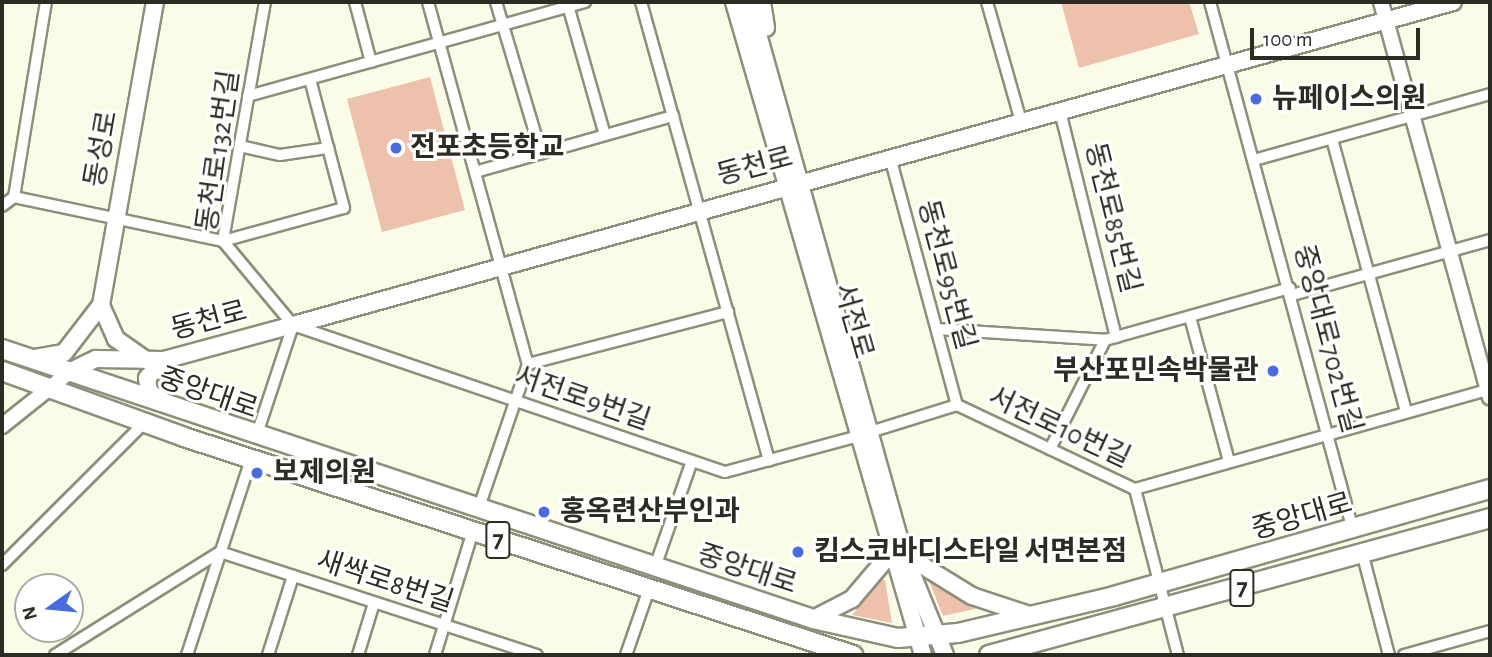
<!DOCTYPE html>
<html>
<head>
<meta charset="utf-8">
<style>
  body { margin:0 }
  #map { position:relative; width:1492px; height:657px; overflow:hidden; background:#fbfce8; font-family:"Alegreya Sans","Noto Sans KR",sans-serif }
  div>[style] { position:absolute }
  .green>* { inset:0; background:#edc1ac }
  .roads { filter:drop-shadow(2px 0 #8d8e7b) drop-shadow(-2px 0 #8d8e7b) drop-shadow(0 2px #8d8e7b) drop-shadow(0 -2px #8d8e7b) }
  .minor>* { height:10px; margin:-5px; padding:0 5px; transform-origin:5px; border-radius:5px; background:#fff }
  .tertiary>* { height:14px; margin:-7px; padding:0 7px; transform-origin:7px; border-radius:7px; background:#fff }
  .secondary>* { height:16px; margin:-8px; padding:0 8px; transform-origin:8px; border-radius:8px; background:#fff }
  .primary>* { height:18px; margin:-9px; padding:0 9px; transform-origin:9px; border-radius:9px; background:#fff }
  .dots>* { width:19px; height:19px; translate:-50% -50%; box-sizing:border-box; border:4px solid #fff; border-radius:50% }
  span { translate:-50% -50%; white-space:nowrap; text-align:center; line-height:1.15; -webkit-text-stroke:6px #fff; paint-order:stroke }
  .shield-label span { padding:2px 5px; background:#fff; border:2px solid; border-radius:5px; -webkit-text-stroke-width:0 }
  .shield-label { font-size:26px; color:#2c2c24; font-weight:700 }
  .poi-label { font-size:28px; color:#2c2c24; font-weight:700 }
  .left { translate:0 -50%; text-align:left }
  .right { translate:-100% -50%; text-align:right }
  .street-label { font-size:28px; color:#2c2c24 }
  .frame { position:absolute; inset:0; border:4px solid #2c2c24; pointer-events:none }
  .north { position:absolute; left:14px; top:573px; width:70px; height:70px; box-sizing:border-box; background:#fff; border:2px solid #ababa7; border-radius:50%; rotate:255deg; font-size:19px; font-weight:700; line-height:28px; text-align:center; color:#2c2c24 }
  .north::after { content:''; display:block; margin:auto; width:24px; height:32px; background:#486bde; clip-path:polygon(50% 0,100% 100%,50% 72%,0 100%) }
  .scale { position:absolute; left:1250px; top:28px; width:170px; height:32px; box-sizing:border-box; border:4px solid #2c2c24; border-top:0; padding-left:9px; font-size:21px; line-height:24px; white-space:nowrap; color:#2c2c24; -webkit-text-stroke:5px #fff; paint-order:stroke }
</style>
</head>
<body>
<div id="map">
  <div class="green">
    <i style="clip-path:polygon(1061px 2px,1189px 2px,1199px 34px,1079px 68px)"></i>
    <i style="clip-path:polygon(430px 77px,465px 210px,382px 232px,347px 99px)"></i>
    <i style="clip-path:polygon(879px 580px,885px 580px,892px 623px,852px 615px)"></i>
    <i style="clip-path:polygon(929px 581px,976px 604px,975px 609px,943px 616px)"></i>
  </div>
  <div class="roads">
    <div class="minor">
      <i style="left:265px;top:2px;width:243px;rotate:100deg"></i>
      <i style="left:223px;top:241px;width:109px;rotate:50.2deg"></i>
      <i style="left:355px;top:2px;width:62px;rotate:75.1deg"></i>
      <i style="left:428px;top:2px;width:376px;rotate:74.6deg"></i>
      <i style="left:528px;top:364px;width:154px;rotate:108.9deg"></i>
      <i style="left:496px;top:2px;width:158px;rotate:73.4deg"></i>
      <i style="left:567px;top:2px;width:138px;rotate:74.1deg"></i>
      <i style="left:641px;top:2px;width:476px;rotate:74.4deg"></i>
      <i style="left:987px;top:2px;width:124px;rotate:74.1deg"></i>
      <i style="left:1210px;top:2px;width:547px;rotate:74.85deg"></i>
      <i style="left:248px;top:96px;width:350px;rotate:-15.6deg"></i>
      <i style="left:1060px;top:111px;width:233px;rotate:76.1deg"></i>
      <i style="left:1332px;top:139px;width:283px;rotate:74.8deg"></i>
      <i style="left:240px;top:146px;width:41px;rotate:12.7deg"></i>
      <i style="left:280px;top:155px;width:49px;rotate:-8.3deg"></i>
      <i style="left:890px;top:157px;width:257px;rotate:74.9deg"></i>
      <i style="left:1254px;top:160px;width:245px;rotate:-15.6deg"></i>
      <i style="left:475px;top:172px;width:206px;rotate:-15.8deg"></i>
      <i style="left:14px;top:197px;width:214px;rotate:11.9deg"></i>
      <i style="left:223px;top:241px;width:125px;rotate:-15.3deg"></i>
      <i style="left:344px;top:208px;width:133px;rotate:-104.8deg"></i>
      <i style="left:2px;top:206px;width:15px;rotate:-37deg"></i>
      <i style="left:14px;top:197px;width:198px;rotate:-80.7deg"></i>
      <i style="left:1292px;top:295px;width:205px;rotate:-15.5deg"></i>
      <i style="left:1190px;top:317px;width:150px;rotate:74.9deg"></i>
      <i style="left:293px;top:325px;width:456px;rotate:18.8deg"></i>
      <i style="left:725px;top:472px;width:138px;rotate:-15.1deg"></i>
      <i style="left:937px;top:329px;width:168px;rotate:3.7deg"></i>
      <i style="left:1105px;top:340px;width:192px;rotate:-15.7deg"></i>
      <i style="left:528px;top:364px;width:207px;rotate:-14.6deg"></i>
      <i style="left:870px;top:432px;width:91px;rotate:-17.2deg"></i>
      <i style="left:957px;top:405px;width:197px;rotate:25.3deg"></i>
      <i style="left:1135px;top:489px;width:369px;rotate:-15.7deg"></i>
      <i style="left:256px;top:437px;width:118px;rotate:-71.7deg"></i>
      <i style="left:1050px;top:449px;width:122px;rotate:-63.2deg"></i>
      <i style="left:1135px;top:489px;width:171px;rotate:75.5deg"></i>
      <i style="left:1363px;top:556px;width:102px;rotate:75.3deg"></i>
      <i style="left:2px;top:565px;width:202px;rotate:-45deg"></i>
      <i style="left:655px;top:567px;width:112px;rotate:-70.8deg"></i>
      <i style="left:55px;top:655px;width:195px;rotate:-32deg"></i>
      <i style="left:220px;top:552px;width:333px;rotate:18deg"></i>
      <i style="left:187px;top:655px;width:206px;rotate:-71.9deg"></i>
      <i style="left:268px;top:655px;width:83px;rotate:-72.4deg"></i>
      <i style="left:358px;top:655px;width:54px;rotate:-72.9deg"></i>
      <i style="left:435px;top:655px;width:130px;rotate:-73deg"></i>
      <i style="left:626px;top:655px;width:70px;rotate:-70.8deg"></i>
      <i style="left:1404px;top:655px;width:89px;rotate:-15.6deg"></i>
    </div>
    <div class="tertiary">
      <i style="left:1381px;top:2px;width:410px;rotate:74.6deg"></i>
      <i style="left:2px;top:426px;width:88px;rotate:-38.6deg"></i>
    </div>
    <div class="secondary">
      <i style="left:734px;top:2px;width:680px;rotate:73.86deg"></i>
      <i style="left:749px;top:2px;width:571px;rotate:74.36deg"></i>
      <i style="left:903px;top:552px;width:111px;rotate:67.8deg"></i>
      <i style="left:762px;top:2px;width:26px;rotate:81deg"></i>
      <i style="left:35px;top:358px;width:29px;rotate:-10deg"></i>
      <i style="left:64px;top:353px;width:61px;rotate:-52.4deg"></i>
      <i style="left:146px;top:360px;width:37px;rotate:-145deg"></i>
      <i style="left:116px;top:339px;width:37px;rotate:-114deg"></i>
      <i style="left:101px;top:305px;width:308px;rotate:-79.9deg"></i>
      <i style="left:71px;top:371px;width:28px;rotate:-26deg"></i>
      <i style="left:96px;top:359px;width:68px;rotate:0.8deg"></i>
      <i style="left:164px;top:360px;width:134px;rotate:-15.2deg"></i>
      <i style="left:293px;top:325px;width:1204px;rotate:-15.56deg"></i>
      <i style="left:163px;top:401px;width:17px;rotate:-147deg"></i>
      <i style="left:149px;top:392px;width:14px;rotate:-98deg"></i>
      <i style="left:147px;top:378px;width:25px;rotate:-47deg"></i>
      <i style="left:907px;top:556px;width:76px;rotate:31.6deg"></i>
      <i style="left:972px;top:596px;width:60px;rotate:18.4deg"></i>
      <i style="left:813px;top:619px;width:44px;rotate:-27.1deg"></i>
      <i style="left:852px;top:599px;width:60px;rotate:-49.7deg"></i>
    </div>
    <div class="primary">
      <i style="left:2px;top:349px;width:855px;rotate:18.41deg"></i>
      <i style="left:813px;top:619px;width:87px;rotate:12.6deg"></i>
      <i style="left:898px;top:638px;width:60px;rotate:-4.8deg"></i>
      <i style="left:958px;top:633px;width:160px;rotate:-13.3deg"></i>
      <i style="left:1114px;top:596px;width:391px;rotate:-15.9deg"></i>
      <i style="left:2px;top:371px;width:194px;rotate:19.9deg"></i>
      <i style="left:184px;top:437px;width:704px;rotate:18.05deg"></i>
      <i style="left:989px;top:655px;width:519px;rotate:-15.29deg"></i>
    </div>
  </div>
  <div class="dots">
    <i style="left:1256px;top:99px;background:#486bde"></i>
    <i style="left:396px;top:148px;background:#486bde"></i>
    <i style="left:1273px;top:371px;background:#486bde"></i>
    <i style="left:257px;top:473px;background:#486bde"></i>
    <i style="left:544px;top:512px;background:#486bde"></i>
    <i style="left:798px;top:552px;background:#486bde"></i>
  </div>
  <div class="shield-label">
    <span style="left:498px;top:540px">7</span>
    <span style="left:1242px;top:588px">7</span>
  </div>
  <div class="poi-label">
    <span class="left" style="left:1272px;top:99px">뉴페이스의원</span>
    <span class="left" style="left:410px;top:148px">전포초등학교</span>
    <span class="right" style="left:1259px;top:371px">부산포민속박물관</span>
    <span class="left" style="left:273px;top:473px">보제의원</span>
    <span class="left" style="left:560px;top:512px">홍옥련산부인과</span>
    <span class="left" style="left:814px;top:552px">킴스코바디스타일 서면본점</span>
  </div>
  <div class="street-label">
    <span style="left:102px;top:149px;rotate:-80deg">동성로</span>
    <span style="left:219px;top:151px;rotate:-82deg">동천로132번길</span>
    <span style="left:755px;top:167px;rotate:-15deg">동천로</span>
    <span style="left:1112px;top:218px;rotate:76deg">동천로85번길</span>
    <span style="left:946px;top:275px;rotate:75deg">동천로95번길</span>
    <span style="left:209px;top:321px;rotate:-15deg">동천로</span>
    <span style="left:853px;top:321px;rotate:74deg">서전로</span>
    <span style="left:1327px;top:339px;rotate:75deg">중앙대로702번길</span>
    <span style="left:208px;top:394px;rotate:19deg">중앙대로</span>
    <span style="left:582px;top:399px;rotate:19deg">서전로9번길</span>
    <span style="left:1059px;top:428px;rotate:25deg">서전로10번길</span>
    <span style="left:1302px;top:517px;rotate:-16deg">중앙대로</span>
    <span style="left:747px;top:570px;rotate:18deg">중앙대로</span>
    <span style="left:385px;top:582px;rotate:18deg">새싹로8번길</span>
  </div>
  <div class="frame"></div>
  <div class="north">N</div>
  <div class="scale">100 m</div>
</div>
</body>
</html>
